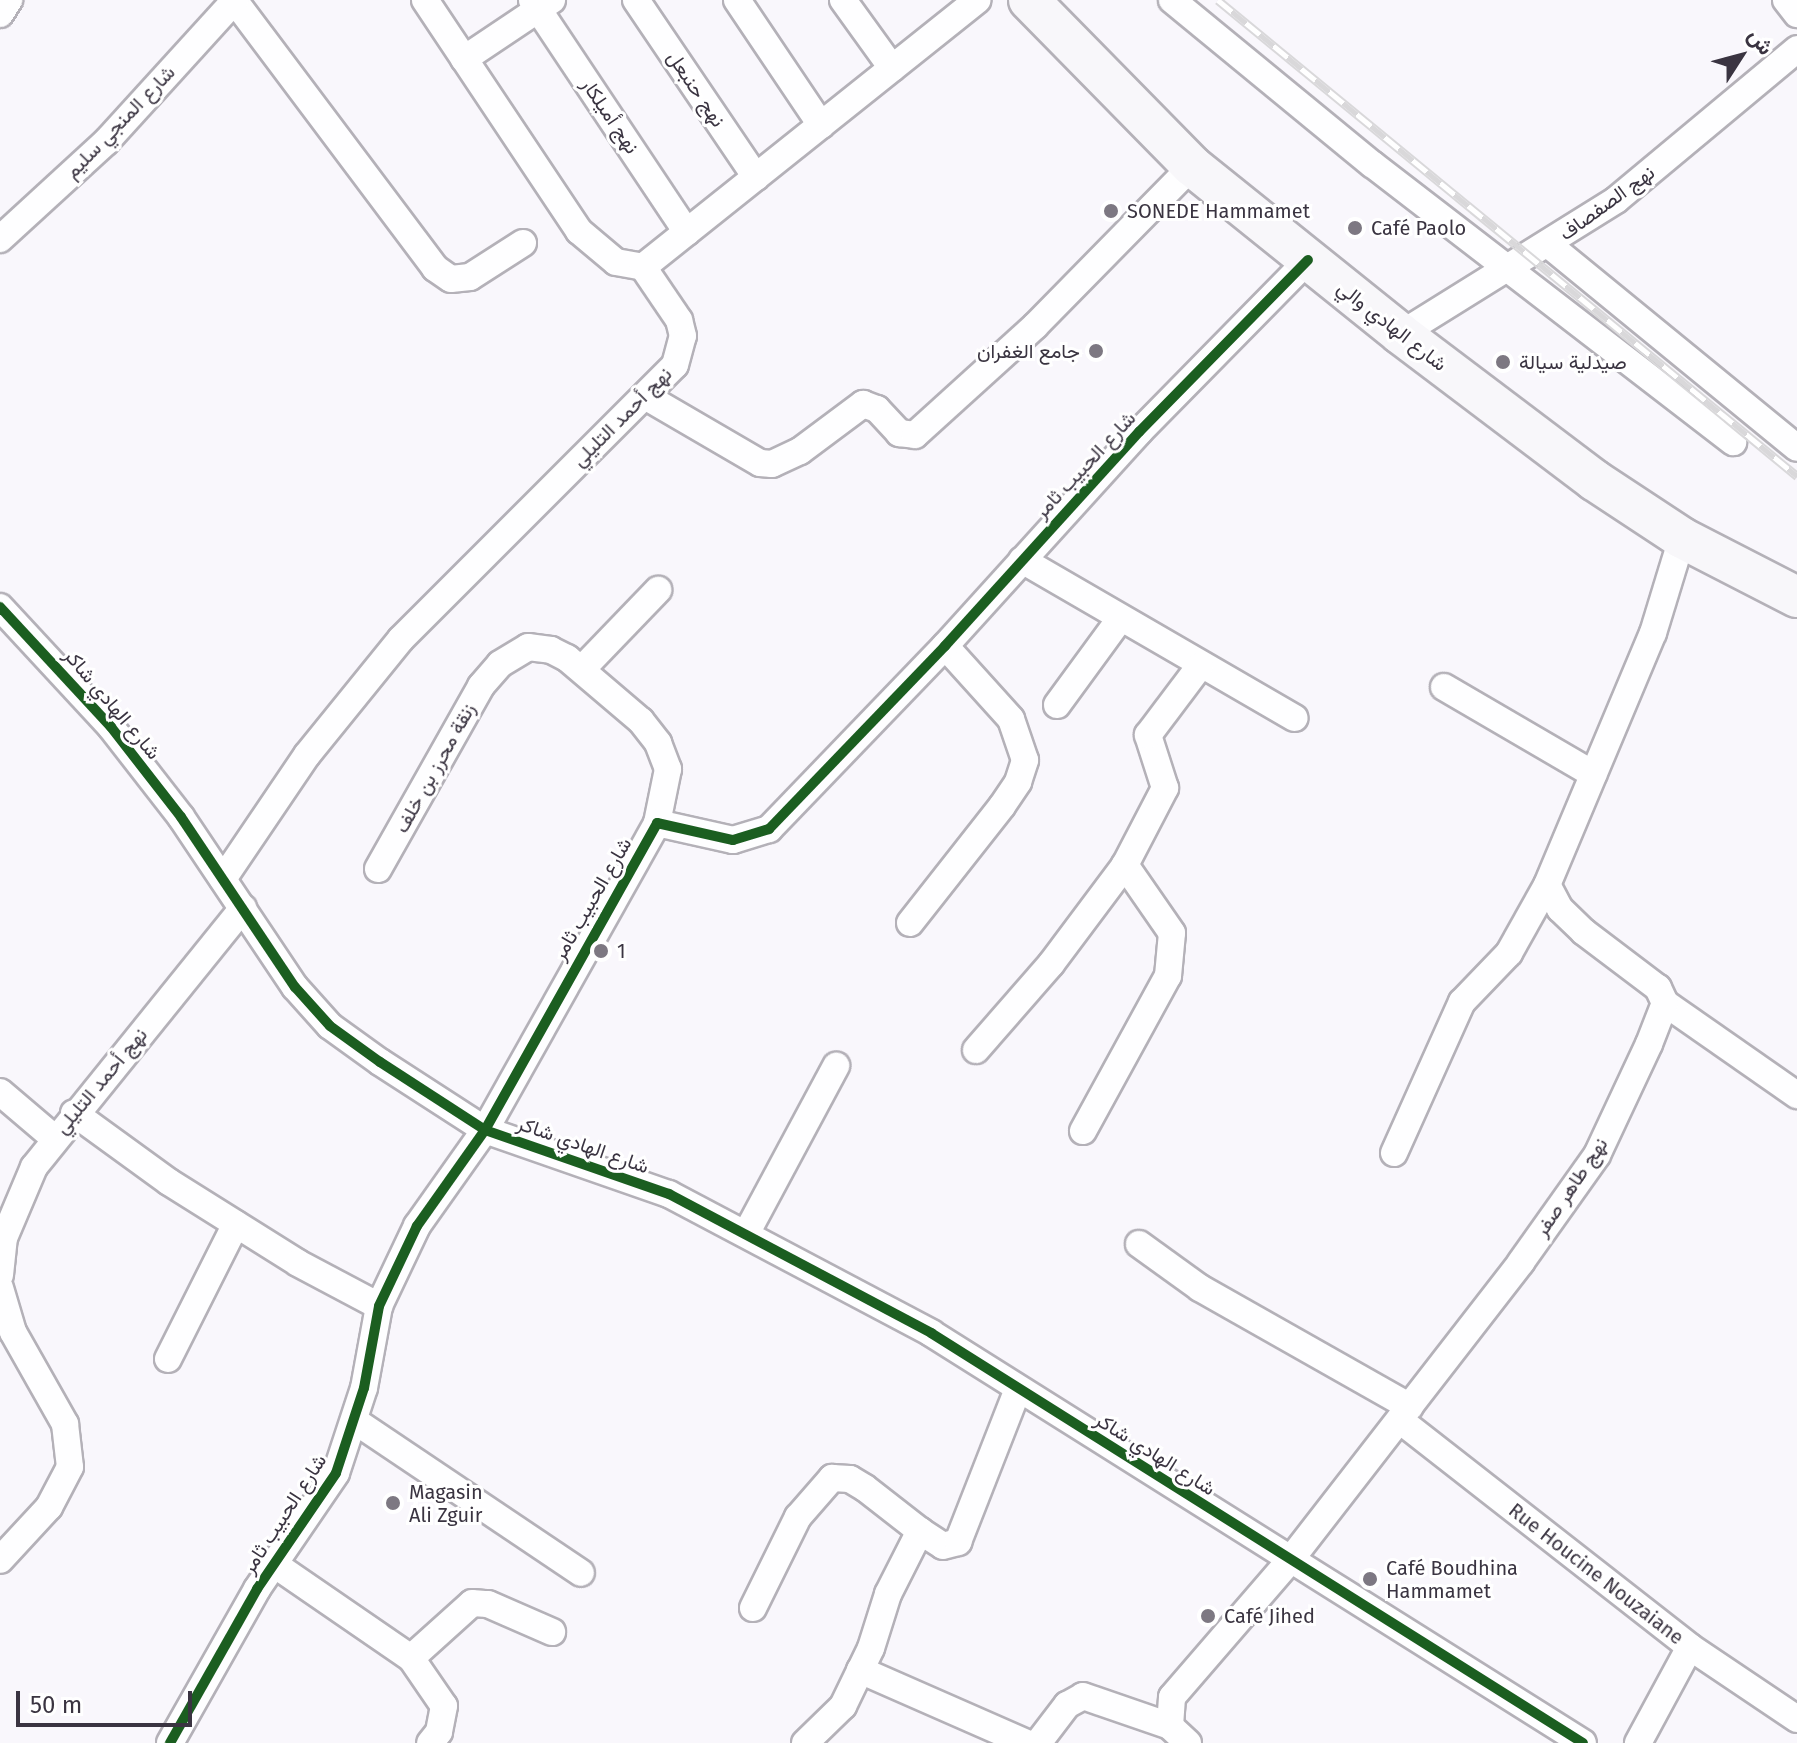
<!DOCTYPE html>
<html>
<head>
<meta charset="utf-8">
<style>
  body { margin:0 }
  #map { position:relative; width:1797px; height:1743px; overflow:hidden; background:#f9f7fc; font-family:"Fira Sans",Vazirmatn,sans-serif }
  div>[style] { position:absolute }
  .roads { filter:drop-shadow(2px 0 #b4b1b8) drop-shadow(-2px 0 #b4b1b8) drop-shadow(0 2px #b4b1b8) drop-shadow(0 -2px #b4b1b8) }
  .street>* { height:26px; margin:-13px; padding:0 13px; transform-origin:13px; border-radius:13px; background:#fefeff }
  .primary>* { height:40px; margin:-20px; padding:0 20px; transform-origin:20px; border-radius:20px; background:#f8f7fa }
  .rail>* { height:9px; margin-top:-4.5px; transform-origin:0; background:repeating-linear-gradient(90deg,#fff 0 18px,#d9d8da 0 36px); box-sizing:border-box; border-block:2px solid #d9d8da }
  .cycleway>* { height:10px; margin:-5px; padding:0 5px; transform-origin:5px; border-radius:5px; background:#1b5e20 }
  .dots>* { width:22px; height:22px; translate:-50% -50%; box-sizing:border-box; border:4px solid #fff; border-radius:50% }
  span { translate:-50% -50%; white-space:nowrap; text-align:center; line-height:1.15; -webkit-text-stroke:6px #fff; paint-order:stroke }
  .street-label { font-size:20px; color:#3a3441 }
  .poi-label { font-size:20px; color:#3a3441 }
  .left { translate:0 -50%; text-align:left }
  .right { translate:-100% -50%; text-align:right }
  .north { position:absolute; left:1701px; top:16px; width:80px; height:80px; -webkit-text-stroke:6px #fff; paint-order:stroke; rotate:54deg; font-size:22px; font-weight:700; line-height:32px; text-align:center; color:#3a3441 }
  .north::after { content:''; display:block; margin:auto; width:28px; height:36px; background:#3a3441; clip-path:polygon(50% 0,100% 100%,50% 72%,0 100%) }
  .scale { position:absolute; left:16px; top:1691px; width:176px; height:36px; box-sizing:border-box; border:4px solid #3a3441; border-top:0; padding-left:10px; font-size:24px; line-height:28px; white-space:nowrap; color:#3a3441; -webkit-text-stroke:6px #fff; paint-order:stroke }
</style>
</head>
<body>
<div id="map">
  <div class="roads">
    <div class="street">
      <i style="left:234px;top:0;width:335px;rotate:53.1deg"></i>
      <i style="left:435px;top:268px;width:19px;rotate:35deg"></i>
      <i style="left:451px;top:279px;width:19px;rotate:-6deg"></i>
      <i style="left:470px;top:277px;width:63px;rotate:-32.7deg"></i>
      <i style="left:425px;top:0;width:278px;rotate:56.3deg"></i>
      <i style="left:579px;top:231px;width:48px;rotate:40deg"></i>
      <i style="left:616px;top:262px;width:27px;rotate:10deg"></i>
      <i style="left:532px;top:0;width:279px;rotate:56.3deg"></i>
      <i style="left:636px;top:0;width:214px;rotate:55.9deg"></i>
      <i style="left:737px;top:0;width:151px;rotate:56.1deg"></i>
      <i style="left:843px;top:0;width:84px;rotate:54.2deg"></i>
      <i style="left:1172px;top:0;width:259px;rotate:39.4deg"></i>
      <i style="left:1372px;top:164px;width:456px;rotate:37.6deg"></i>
      <i style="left:1786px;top:0;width:18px;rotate:52deg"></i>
      <i style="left:0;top:14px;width:17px;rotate:-57deg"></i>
      <i style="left:464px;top:59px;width:106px;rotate:-33.8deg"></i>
      <i style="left:0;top:239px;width:144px;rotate:-42.5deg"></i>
      <i style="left:106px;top:142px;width:192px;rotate:-47.7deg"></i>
      <i style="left:1549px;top:245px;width:320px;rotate:39.3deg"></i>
      <i style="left:643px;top:267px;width:428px;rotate:-38.6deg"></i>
      <i style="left:1401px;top:334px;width:253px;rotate:-31.9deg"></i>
      <i style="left:1616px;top:200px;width:236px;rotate:-39.8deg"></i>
      <i style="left:645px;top:396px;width:133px;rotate:30.2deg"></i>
      <i style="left:760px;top:463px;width:12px;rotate:5deg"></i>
      <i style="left:772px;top:464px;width:31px;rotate:-25deg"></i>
      <i style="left:800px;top:451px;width:79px;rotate:-36.7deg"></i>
      <i style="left:863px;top:404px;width:15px;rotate:20deg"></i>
      <i style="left:877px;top:409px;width:33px;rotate:47deg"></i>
      <i style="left:899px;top:433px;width:16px;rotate:7deg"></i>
      <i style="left:915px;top:435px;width:162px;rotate:-42.2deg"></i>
      <i style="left:1035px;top:326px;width:224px;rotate:-45.5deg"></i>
      <i style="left:1022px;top:560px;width:315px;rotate:30.1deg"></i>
      <i style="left:0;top:607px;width:163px;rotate:47.2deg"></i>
      <i style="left:111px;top:727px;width:114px;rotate:52.1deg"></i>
      <i style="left:181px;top:817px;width:205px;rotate:56.2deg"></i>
      <i style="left:295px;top:987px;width:52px;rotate:48.1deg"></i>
      <i style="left:330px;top:1026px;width:62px;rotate:35.8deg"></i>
      <i style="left:380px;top:1062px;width:125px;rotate:32.9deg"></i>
      <i style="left:485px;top:1130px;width:195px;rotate:19.2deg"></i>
      <i style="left:669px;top:1194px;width:297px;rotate:27.9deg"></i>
      <i style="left:931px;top:1333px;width:770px;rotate:32.16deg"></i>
      <i style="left:582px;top:669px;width:110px;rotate:-46.1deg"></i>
      <i style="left:1444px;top:687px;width:173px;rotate:30.3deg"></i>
      <i style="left:1057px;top:705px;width:107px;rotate:-53.8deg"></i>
      <i style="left:378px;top:869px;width:210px;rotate:-60.6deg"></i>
      <i style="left:481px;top:686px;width:29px;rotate:-49deg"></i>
      <i style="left:500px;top:664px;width:33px;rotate:-31deg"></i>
      <i style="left:528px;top:647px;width:23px;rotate:7deg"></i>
      <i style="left:551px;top:650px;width:18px;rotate:27deg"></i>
      <i style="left:567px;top:658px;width:97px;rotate:40.4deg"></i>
      <i style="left:641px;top:721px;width:28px;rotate:52deg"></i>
      <i style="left:658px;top:743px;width:28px;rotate:69deg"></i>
      <i style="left:668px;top:769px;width:55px;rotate:101.5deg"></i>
      <i style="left:223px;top:879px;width:150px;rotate:-55.9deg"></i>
      <i style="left:307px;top:755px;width:149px;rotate:-51deg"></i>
      <i style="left:401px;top:639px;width:387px;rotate:-45deg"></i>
      <i style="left:675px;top:365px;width:30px;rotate:-75deg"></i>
      <i style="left:683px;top:336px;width:16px;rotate:-104deg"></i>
      <i style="left:679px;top:320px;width:64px;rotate:-124.2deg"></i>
      <i style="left:910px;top:923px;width:149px;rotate:-51.8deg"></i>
      <i style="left:1002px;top:806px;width:29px;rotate:-56deg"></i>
      <i style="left:1018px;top:782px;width:23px;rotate:-72deg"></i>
      <i style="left:1025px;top:760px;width:43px;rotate:-108.9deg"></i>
      <i style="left:1011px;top:719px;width:98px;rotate:-132.1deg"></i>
      <i style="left:1665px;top:1003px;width:161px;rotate:34.9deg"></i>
      <i style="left:976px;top:1050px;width:114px;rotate:-48.9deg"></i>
      <i style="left:1051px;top:964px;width:124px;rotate:-53.2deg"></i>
      <i style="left:0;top:1092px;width:71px;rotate:40.4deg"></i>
      <i style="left:74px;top:1113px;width:117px;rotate:36deg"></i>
      <i style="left:169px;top:1182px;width:152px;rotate:32.1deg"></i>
      <i style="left:298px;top:1263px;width:92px;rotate:28deg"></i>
      <i style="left:1083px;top:1131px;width:177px;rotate:-61.3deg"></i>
      <i style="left:1168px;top:976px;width:43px;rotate:-84.7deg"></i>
      <i style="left:1172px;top:933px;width:83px;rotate:-124.7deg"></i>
      <i style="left:1125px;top:865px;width:87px;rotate:-62.5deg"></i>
      <i style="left:1165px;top:788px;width:56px;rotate:-107.8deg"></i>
      <i style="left:1148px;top:735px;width:86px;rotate:-53deg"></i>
      <i style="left:1394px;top:1153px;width:166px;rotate:-65.8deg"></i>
      <i style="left:1462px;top:1002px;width:68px;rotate:-46.2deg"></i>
      <i style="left:1509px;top:953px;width:78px;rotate:-60.8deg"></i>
      <i style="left:746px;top:1234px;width:191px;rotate:-61.8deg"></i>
      <i style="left:1139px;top:1244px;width:75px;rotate:35.8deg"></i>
      <i style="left:1200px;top:1288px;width:241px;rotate:29.5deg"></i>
      <i style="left:0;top:1275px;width:37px;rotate:-84deg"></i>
      <i style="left:4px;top:1238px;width:77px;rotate:-67.1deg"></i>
      <i style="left:34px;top:1167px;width:333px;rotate:-51.1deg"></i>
      <i style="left:0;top:1288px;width:46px;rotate:73.5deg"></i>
      <i style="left:13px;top:1332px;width:106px;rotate:60.5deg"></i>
      <i style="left:65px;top:1424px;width:43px;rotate:83.4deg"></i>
      <i style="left:70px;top:1467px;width:45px;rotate:117.7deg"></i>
      <i style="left:49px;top:1507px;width:72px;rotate:132.8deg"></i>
      <i style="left:168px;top:1359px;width:151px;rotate:-63.3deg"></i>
      <i style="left:355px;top:1421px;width:272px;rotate:33.9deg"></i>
      <i style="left:1401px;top:1421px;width:367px;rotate:38deg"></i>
      <i style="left:1690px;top:1647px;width:129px;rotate:33.9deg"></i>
      <i style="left:274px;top:1564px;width:166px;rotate:34.5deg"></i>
      <i style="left:411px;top:1658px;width:58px;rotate:55.5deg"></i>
      <i style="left:444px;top:1706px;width:26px;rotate:101deg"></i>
      <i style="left:439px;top:1732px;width:14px;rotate:129deg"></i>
      <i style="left:753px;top:1608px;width:102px;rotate:-63.7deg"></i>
      <i style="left:798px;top:1517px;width:52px;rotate:-48.9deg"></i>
      <i style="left:832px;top:1478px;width:18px;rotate:3deg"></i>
      <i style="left:850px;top:1479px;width:17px;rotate:31deg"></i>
      <i style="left:865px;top:1488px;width:70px;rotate:38deg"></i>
      <i style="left:411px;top:1658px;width:82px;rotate:-42deg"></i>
      <i style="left:472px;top:1603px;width:16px;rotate:4deg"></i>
      <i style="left:488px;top:1604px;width:70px;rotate:23.6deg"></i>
      <i style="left:860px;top:1670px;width:181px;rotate:23.7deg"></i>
      <i style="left:170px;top:1743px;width:177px;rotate:-60.5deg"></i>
      <i style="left:257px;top:1589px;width:140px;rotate:-55.7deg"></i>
      <i style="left:336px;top:1473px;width:89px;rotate:-71.8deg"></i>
      <i style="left:364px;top:1388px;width:83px;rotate:-79.6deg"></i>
      <i style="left:379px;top:1306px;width:89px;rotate:-64.6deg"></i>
      <i style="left:417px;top:1226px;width:118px;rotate:-54.7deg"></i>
      <i style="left:485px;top:1130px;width:352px;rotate:-60.7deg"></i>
      <i style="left:657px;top:823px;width:78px;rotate:12.6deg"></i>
      <i style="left:733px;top:840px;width:38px;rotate:-17deg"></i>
      <i style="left:769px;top:829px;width:254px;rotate:-46.1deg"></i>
      <i style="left:945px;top:646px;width:289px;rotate:-47.8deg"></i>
      <i style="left:1139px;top:432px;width:241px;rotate:-45.5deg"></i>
      <i style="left:805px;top:1743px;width:53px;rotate:-44.2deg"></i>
      <i style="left:843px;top:1706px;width:64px;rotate:-64.2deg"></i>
      <i style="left:871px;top:1648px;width:57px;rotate:-72.5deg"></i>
      <i style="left:888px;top:1594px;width:71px;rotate:-63.1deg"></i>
      <i style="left:920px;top:1531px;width:27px;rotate:33deg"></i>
      <i style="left:943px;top:1546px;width:16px;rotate:-15deg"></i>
      <i style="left:958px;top:1542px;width:164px;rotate:-68.6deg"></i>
      <i style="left:1038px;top:1743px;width:48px;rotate:-52.7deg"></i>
      <i style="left:1067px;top:1705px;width:18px;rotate:-29deg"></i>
      <i style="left:1083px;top:1696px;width:92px;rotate:19deg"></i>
      <i style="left:1188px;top:1743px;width:25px;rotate:-137deg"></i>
      <i style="left:1170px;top:1726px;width:29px;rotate:-86deg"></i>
      <i style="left:1172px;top:1697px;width:182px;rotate:-49.2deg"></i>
      <i style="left:1291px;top:1559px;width:376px;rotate:-52.2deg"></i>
      <i style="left:1521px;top:1262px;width:131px;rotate:-54.6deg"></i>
      <i style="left:1597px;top:1155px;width:123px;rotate:-64.9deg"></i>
      <i style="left:1649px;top:1044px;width:44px;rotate:-68.7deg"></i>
      <i style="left:1665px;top:1003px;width:17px;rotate:-115deg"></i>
      <i style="left:1658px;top:988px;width:93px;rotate:-142.9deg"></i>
      <i style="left:1584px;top:932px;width:33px;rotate:-136deg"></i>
      <i style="left:1560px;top:909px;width:27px;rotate:-118deg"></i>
      <i style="left:1547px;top:885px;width:273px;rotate:-67.2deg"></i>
      <i style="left:1653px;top:633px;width:99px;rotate:-73deg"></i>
      <i style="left:1638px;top:1743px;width:109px;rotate:-61.6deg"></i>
    </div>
    <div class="primary">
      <i style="left:1029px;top:0;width:233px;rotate:45.5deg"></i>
      <i style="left:1192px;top:166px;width:268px;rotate:38.8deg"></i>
      <i style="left:1401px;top:334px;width:242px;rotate:37.1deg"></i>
      <i style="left:1594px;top:480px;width:105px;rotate:33.4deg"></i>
      <i style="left:1682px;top:538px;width:129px;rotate:27.2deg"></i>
    </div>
  </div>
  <div class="rail">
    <i style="left:1218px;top:0;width:750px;rotate:39.42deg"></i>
  </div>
  <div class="cycleway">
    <i style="left:0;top:607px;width:163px;rotate:47.2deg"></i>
    <i style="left:111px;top:727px;width:114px;rotate:52.1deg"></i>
    <i style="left:181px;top:817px;width:205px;rotate:56.2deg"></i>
    <i style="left:295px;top:987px;width:52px;rotate:48.1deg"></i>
    <i style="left:330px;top:1026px;width:62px;rotate:35.8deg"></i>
    <i style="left:380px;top:1062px;width:125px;rotate:32.9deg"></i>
    <i style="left:485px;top:1130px;width:195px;rotate:19.2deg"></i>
    <i style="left:669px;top:1194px;width:297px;rotate:27.9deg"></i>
    <i style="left:931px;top:1333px;width:770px;rotate:32.16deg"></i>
    <i style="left:170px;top:1743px;width:177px;rotate:-60.5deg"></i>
    <i style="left:257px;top:1589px;width:140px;rotate:-55.7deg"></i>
    <i style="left:336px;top:1473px;width:89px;rotate:-71.8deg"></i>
    <i style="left:364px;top:1388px;width:83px;rotate:-79.6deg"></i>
    <i style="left:379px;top:1306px;width:89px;rotate:-64.6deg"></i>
    <i style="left:417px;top:1226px;width:118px;rotate:-54.7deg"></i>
    <i style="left:485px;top:1130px;width:352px;rotate:-60.7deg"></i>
    <i style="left:657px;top:823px;width:78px;rotate:12.6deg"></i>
    <i style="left:733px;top:840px;width:38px;rotate:-17deg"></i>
    <i style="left:769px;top:829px;width:254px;rotate:-46.1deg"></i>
    <i style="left:945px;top:646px;width:289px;rotate:-47.8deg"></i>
    <i style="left:1139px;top:432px;width:241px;rotate:-45.5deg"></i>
  </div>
  <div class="dots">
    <i style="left:1111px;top:211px;background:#7d7882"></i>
    <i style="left:1355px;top:228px;background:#7d7882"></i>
    <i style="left:1096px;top:351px;background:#7d7882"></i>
    <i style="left:1503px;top:362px;background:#7d7882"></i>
    <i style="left:601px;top:951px;background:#7d7882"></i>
    <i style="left:393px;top:1503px;background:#7d7882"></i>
    <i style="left:1370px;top:1579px;background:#7d7882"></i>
    <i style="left:1208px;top:1616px;background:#7d7882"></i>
  </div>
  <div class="street-label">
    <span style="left:696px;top:89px;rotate:56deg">نهج حنبعل</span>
    <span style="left:610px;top:116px;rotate:56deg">نهج أميلكار</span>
    <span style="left:120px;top:122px;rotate:-46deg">شارع المنجي سليم</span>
    <span style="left:1607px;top:203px;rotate:-36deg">نهج الصفصاف</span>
    <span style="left:1392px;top:326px;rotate:38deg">شارع الهادي والي</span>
    <span style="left:622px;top:417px;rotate:-45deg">نهج أحمد التليلي</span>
    <span style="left:1085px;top:465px;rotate:-47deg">شارع الحبيب ثامر</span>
    <span style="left:112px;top:704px;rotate:50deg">شارع الهادي شاكر</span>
    <span style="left:435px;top:768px;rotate:-61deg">زنقة محرز بن خلف</span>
    <span style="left:592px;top:899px;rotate:-60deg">شارع الحبيب ثامر</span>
    <span style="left:101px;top:1081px;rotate:-50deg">نهج أحمد التليلي</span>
    <span style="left:583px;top:1145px;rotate:19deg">شارع الهادي شاكر</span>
    <span style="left:1571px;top:1187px;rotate:-56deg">نهج طاهر صفر</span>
    <span style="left:1155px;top:1454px;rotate:32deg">شارع الهادي شاكر</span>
    <span style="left:284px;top:1514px;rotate:-57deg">شارع الحبيب ثامر</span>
    <span style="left:1596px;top:1574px;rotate:38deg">Rue Houcine Nouzaiane</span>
  </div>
  <div class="poi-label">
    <span class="left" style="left:1127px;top:211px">SONEDE Hammamet</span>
    <span class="left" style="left:1371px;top:228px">Café Paolo</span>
    <span class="right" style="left:1080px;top:351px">جامع الغفران</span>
    <span class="left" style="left:1519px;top:362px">صيدلية سيالة</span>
    <span class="left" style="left:617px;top:951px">1</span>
    <span class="left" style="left:409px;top:1504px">Magasin<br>Ali Zguir</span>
    <span class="left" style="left:1386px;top:1580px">Café Boudhina<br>Hammamet</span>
    <span class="left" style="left:1224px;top:1616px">Café Jihed</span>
  </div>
  <div class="north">ش</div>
  <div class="scale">50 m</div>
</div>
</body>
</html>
